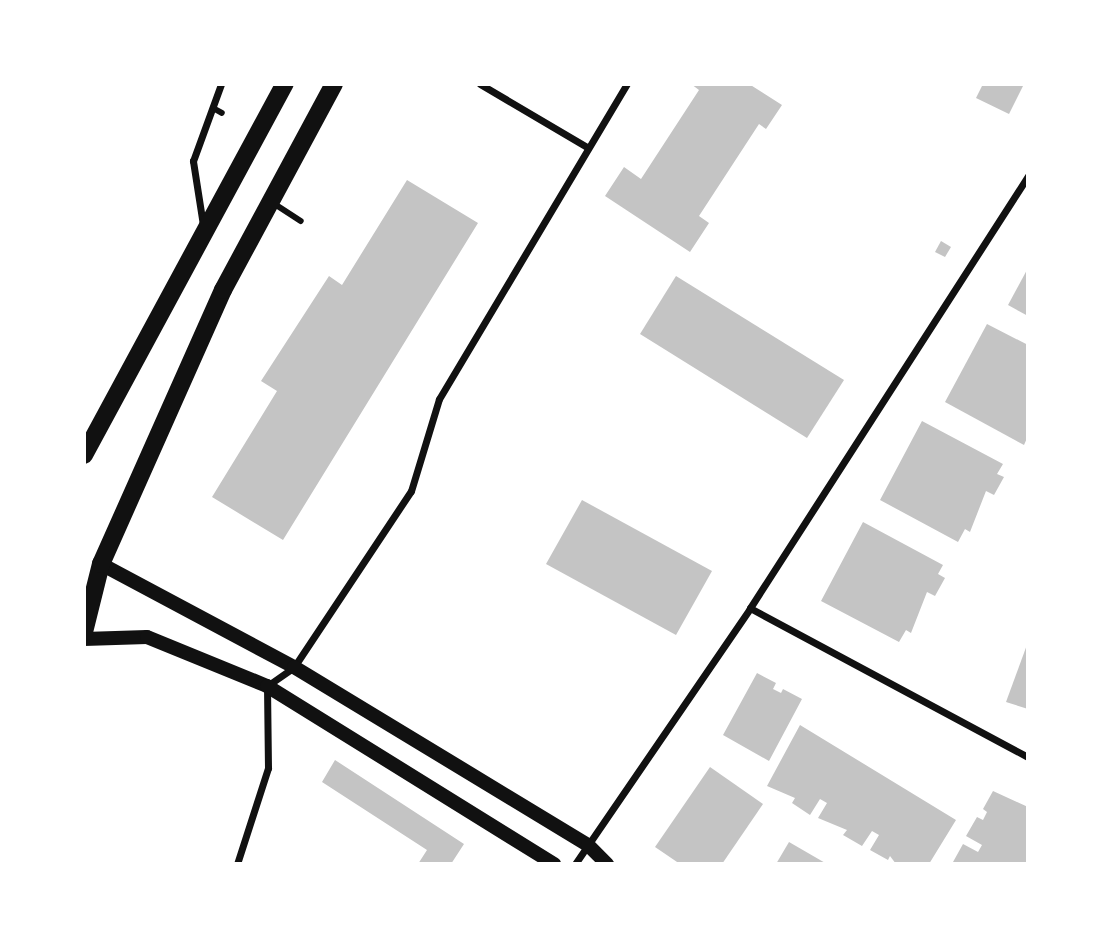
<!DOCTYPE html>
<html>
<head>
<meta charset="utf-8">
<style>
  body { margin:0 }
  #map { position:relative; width:1112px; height:948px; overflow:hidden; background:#fff; font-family:"Nunito Sans",sans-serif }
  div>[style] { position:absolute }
  .building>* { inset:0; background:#c4c4c4 }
  .pedestrian>* { height:6px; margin:-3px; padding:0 3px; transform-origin:3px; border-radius:3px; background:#111 }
  .minor>* { height:7px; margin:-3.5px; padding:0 3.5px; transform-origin:3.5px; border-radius:3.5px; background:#111 }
  .secondary>* { height:14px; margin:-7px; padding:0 7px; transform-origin:7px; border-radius:7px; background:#111 }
  .primary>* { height:18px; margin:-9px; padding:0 9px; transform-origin:9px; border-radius:9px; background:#111 }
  span { translate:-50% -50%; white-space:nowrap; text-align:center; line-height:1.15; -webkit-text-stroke:6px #fff; paint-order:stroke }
  .frame { position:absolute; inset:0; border:86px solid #fff; pointer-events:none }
</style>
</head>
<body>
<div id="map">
  <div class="building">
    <i style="clip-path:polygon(691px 84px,749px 84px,782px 105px,766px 129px,759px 124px,699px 216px,709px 223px,690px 252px,605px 196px,624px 167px,641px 179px,699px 90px)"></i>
    <i style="clip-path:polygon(983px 84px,1024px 84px,1009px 114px,976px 98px)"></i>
    <i style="clip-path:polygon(407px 180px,478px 223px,283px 540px,212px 497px,277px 391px,261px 381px,329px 276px,342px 285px)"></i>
    <i style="clip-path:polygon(941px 241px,951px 247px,945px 257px,935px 252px)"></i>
    <i style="clip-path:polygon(1028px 268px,1028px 316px,1008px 305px)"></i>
    <i style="clip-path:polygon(676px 276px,844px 380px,807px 438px,640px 334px)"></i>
    <i style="clip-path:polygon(987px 324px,1028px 345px,1028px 436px,1024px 445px,945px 402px)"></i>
    <i style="clip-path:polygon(922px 421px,1003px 464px,997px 474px,1004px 477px,994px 495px,986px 491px,970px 532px,965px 529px,958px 542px,880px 500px)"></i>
    <i style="clip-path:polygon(582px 500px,712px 571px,676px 635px,546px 564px)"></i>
    <i style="clip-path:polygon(863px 522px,943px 565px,938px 574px,945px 578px,935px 596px,927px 592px,911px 633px,906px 630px,899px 642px,821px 601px)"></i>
    <i style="clip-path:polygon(1028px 642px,1028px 709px,1006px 702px)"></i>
    <i style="clip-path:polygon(757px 673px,776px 683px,773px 689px,781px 693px,783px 689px,802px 699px,769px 761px,723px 735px)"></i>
    <i style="clip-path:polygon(800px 725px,956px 820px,929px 864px,896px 864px,890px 856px,888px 860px,870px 850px,879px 835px,872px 831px,862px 846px,843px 835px,847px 830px,818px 818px,827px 803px,820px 799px,810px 815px,792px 803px,795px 798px,767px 786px)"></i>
    <i style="clip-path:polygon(335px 760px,464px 844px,451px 864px,418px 864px,427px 850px,322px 782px)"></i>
    <i style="clip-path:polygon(710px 767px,763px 804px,722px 864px,680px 864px,655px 847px)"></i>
    <i style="clip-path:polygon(993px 791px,1028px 807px,1028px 864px,957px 864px,953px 862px,963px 844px,978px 852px,982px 845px,966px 836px,977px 817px,983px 820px,987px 812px,983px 809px)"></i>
    <i style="clip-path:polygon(789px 842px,827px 864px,776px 864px)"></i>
  </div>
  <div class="pedestrian">
    <i style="left:213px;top:108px;width:10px;rotate:29deg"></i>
    <i style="left:273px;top:203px;width:33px;rotate:33deg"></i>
  </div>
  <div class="minor">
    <i style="left:480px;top:84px;width:124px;rotate:30.5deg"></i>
    <i style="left:203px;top:225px;width:65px;rotate:-98.9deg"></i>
    <i style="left:193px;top:161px;width:82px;rotate:-70deg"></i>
    <i style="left:750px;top:608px;width:315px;rotate:28.2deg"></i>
    <i style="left:237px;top:864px;width:101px;rotate:-72.1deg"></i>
    <i style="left:268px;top:768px;width:82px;rotate:-90.7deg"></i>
    <i style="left:267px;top:686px;width:33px;rotate:-35deg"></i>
    <i style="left:294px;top:667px;width:211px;rotate:-56.4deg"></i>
    <i style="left:411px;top:491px;width:96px;rotate:-73.1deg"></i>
    <i style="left:439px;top:399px;width:367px;rotate:-59.2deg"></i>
    <i style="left:575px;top:864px;width:310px;rotate:-55.6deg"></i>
    <i style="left:750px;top:608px;width:514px;rotate:-57.24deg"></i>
  </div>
  <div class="secondary">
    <i style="left:101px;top:564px;width:219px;rotate:28.1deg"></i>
    <i style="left:294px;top:667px;width:344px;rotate:31.2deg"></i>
    <i style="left:588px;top:845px;width:27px;rotate:45deg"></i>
    <i style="left:84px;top:639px;width:63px;rotate:-1.8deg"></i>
    <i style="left:147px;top:637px;width:130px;rotate:22.2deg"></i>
    <i style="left:267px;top:686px;width:338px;rotate:31.8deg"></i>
  </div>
  <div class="primary">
    <i style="left:84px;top:455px;width:422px;rotate:-61.6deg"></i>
    <i style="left:84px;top:632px;width:70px;rotate:-76deg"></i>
    <i style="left:101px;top:564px;width:300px;rotate:-66deg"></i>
    <i style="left:223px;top:290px;width:234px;rotate:-61.7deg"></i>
  </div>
  <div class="frame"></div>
</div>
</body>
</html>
